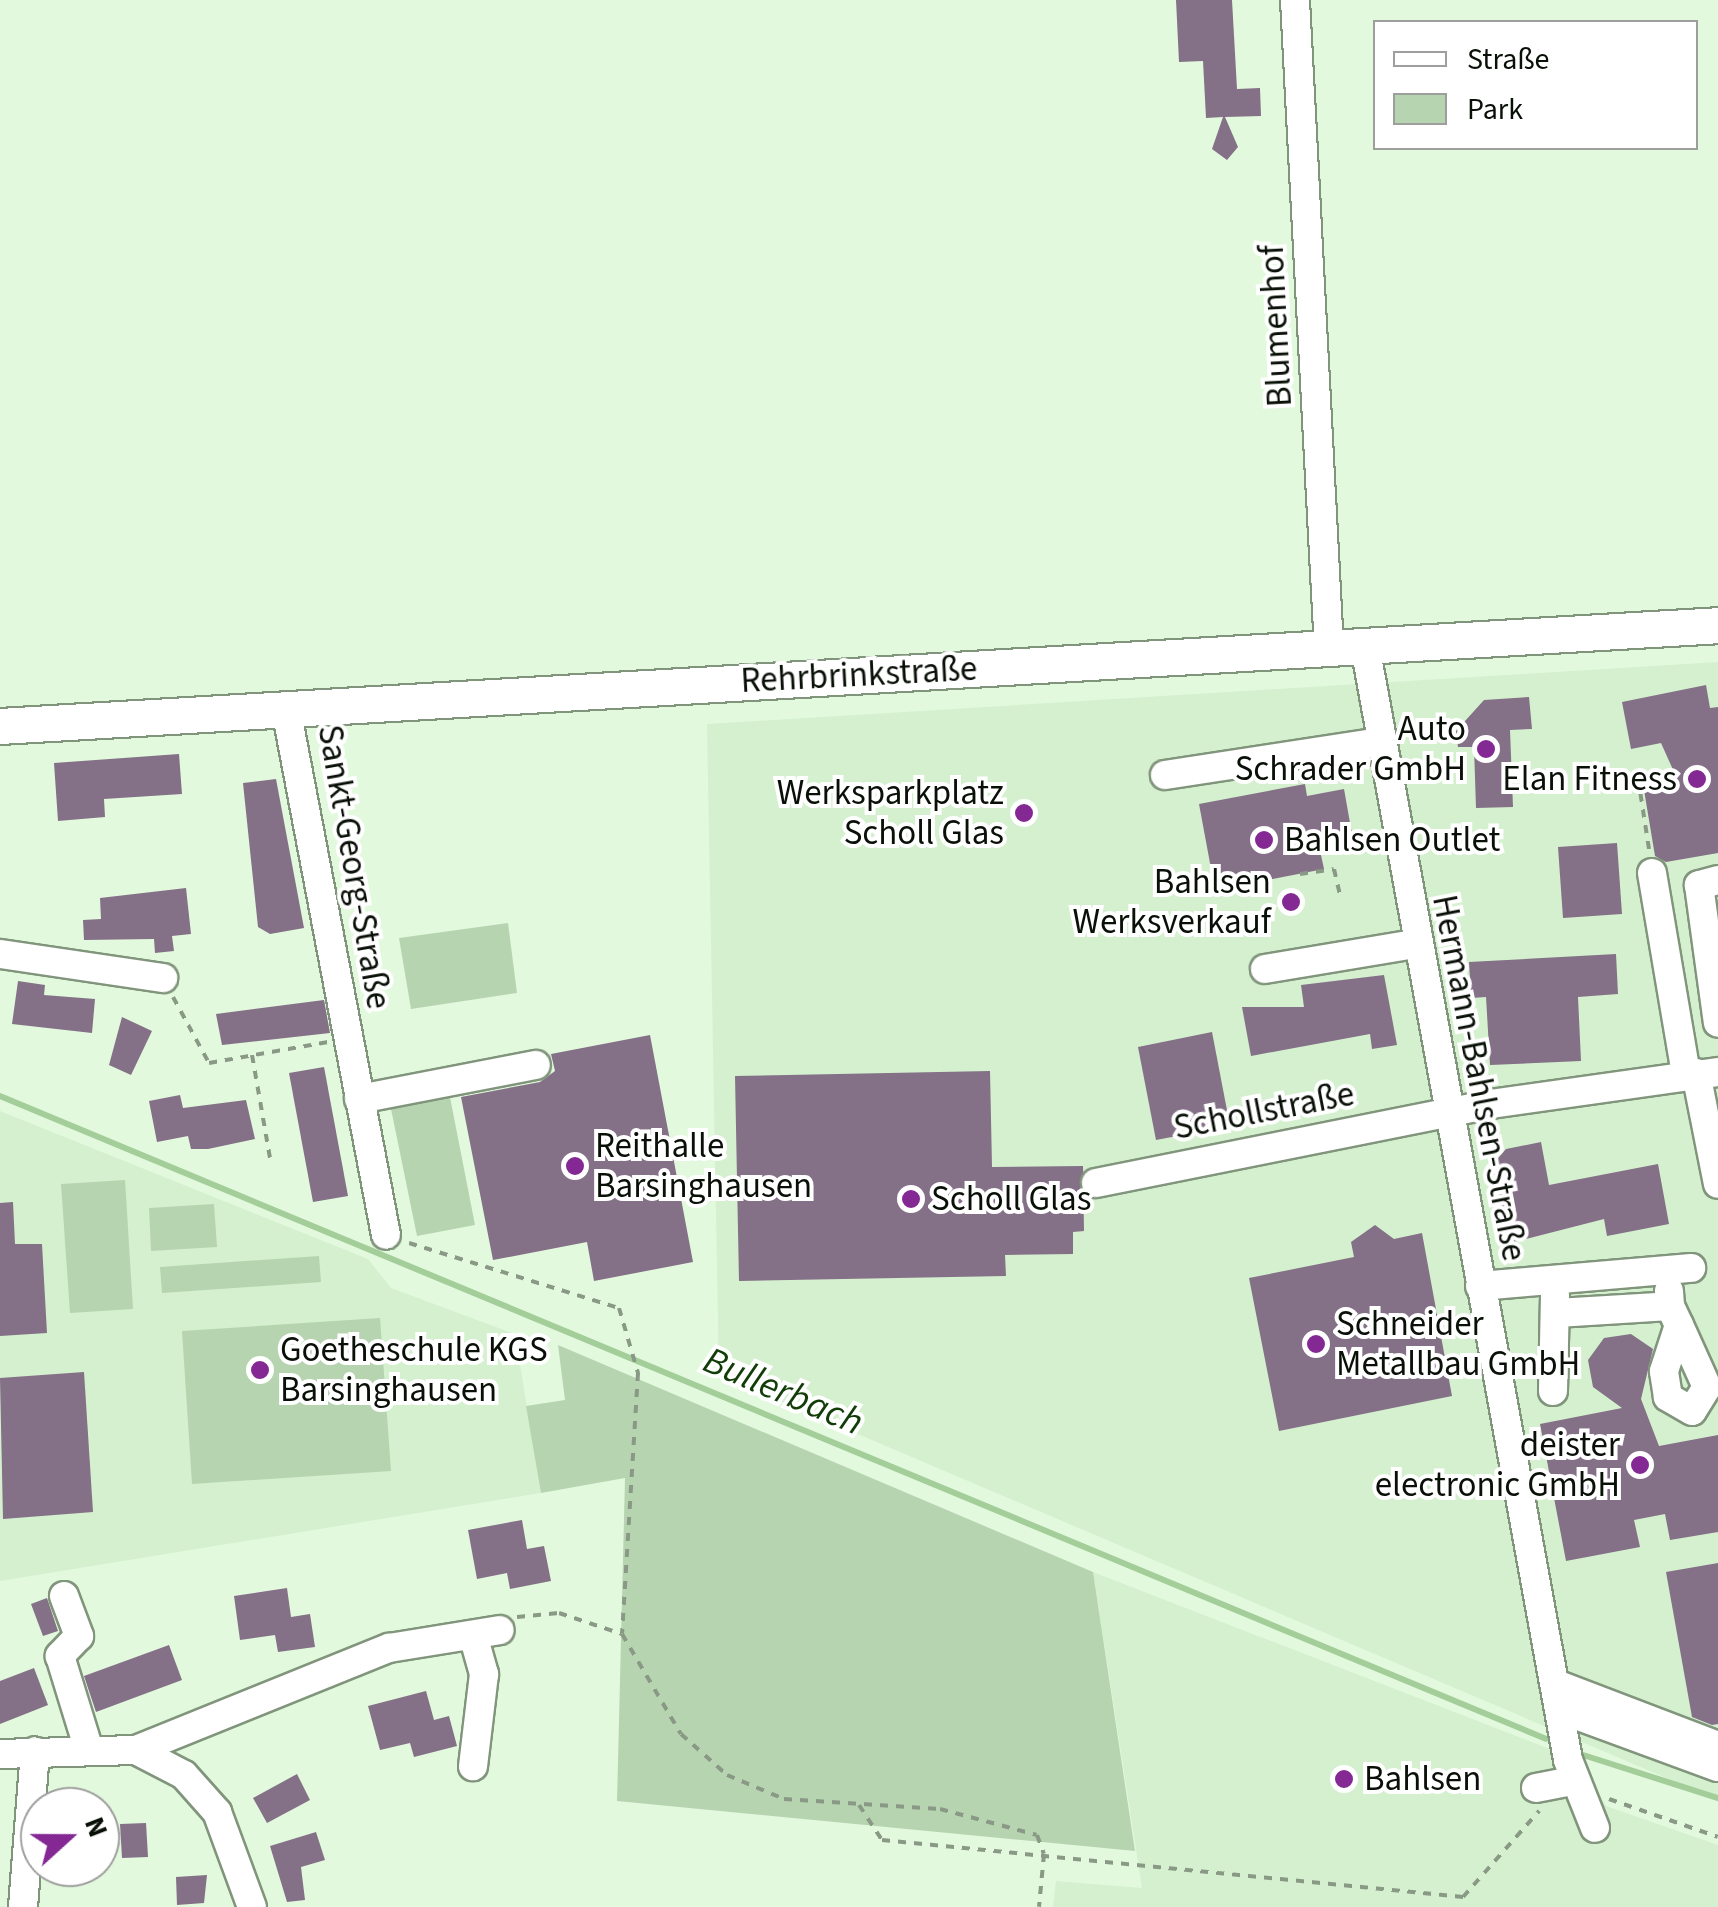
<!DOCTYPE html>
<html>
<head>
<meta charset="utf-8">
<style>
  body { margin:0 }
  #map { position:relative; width:1718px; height:1907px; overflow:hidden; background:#e2f9dd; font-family:"Source Sans 3",sans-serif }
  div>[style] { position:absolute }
  .built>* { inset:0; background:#d4f0ce }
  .green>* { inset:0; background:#b7d4b1 }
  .stream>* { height:6px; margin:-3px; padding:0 3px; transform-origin:3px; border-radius:3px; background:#a3ce9a }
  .building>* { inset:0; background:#847087 }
  .path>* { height:4px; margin-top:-2px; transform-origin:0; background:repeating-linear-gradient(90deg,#899985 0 8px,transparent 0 16px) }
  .roads { filter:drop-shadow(2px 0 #81957c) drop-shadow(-2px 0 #81957c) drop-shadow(0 2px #81957c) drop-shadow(0 -2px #81957c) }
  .minor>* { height:28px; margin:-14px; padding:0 14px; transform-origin:14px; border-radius:14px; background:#fff }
  .major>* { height:35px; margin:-17.5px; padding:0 17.5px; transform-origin:17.5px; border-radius:17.5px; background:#fff }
  .dots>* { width:28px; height:28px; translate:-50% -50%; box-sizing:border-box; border:5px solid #fff; border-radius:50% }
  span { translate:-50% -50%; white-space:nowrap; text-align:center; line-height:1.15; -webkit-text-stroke:8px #fff; paint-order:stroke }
  .street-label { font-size:35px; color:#091007 }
  .poi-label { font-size:35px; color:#091007 }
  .right { translate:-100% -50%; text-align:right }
  .left { translate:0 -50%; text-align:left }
  .water-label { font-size:38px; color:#123d08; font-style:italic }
  .legend { position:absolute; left:1373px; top:20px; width:325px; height:130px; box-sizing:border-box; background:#fff; border:2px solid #9d9f9c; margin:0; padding:12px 18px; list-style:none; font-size:30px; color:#091007 }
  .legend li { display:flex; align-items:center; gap:20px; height:50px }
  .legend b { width:50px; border:2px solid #9d9f9c }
  .north { position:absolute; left:20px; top:1787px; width:100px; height:100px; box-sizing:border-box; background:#fff; border:2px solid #9d9f9c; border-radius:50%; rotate:69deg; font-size:28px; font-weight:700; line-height:40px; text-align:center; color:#091007 }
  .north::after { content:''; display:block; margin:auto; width:35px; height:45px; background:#842894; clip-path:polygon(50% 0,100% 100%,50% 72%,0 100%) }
</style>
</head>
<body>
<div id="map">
  <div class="built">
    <i style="clip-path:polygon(1718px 662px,1718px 1800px,719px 1375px,707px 724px)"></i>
    <i style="clip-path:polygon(0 1111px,368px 1259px,391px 1288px,515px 1334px,541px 1493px,0 1581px)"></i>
    <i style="clip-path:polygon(1093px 1572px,1578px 1760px,1606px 1806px,1718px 1845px,1718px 1907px,1053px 1907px,1056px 1881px,1142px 1888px)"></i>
  </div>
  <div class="green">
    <i style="clip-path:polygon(508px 923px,517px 993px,411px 1009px,399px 938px)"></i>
    <i style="clip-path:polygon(449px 1092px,475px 1225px,417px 1236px,390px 1104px)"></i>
    <i style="clip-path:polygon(125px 1180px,133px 1309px,70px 1313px,61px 1184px)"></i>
    <i style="clip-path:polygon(214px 1204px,217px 1247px,151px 1251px,149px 1208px)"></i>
    <i style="clip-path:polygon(319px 1256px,321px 1282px,162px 1293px,160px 1267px)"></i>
    <i style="clip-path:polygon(380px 1318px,391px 1471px,192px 1484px,182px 1331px)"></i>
    <i style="clip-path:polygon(558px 1345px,1093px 1572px,1135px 1851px,617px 1801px,625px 1478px,541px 1493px,526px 1406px,565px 1400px)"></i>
  </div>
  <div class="stream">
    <i style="left:0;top:1096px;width:1674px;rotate:22.58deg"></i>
    <i style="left:1580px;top:1754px;width:145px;rotate:17.7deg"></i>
  </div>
  <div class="building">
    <i style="clip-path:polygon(1176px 0,1232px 0,1237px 89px,1260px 88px,1261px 116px,1225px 117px,1238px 147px,1227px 160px,1212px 149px,1223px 117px,1206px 118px,1203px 61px,1179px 62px)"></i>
    <i style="clip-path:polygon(1706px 685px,1710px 708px,1718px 707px,1718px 853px,1666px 862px,1655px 856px,1644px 790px,1679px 783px,1661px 743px,1631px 749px,1622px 702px)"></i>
    <i style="clip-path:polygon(1529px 697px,1532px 729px,1510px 730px,1513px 807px,1476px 808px,1474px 747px,1458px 747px,1456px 731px,1484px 700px)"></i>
    <i style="clip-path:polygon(179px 754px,182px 794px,104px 799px,105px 817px,58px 821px,54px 763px)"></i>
    <i style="clip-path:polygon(276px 779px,304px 928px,270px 934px,258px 927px,243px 783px)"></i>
    <i style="clip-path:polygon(1305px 784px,1307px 796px,1344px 789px,1352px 834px,1318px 841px,1324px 869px,1215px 890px,1199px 804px)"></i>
    <i style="clip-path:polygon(1617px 843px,1622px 914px,1563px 918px,1558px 847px)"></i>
    <i style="clip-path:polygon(186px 888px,191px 934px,172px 936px,174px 951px,155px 953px,154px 939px,84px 940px,83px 920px,101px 919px,100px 898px)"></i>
    <i style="clip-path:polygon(1616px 954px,1618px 994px,1578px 997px,1581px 1061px,1490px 1065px,1486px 997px,1471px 998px,1469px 962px)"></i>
    <i style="clip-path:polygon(1384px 975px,1397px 1045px,1372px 1049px,1370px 1034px,1251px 1056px,1242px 1007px,1304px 1007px,1301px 985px)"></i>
    <i style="clip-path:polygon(18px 981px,45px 985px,44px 995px,95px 999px,92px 1033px,12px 1024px)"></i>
    <i style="clip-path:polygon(324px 1000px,330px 1033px,222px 1045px,216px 1014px)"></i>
    <i style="clip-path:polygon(122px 1017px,152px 1031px,131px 1075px,109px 1065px)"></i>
    <i style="clip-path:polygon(1212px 1032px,1230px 1126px,1156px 1140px,1138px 1047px)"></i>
    <i style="clip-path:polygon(650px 1035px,693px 1262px,594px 1281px,587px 1242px,493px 1260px,461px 1097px,540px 1082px,555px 1071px,551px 1054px)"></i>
    <i style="clip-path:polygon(324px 1067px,348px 1196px,313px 1202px,289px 1073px)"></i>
    <i style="clip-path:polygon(990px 1071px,992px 1167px,1083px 1166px,1084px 1231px,1073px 1232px,1073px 1254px,1005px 1255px,1006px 1276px,739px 1281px,735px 1076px)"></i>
    <i style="clip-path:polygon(180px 1095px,183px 1108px,246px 1100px,255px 1139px,208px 1149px,191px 1149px,188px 1136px,157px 1142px,149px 1101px)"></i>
    <i style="clip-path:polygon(1541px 1142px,1549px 1185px,1658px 1164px,1669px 1224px,1607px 1236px,1604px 1219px,1506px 1244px,1491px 1166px,1506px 1149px)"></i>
    <i style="clip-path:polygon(13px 1202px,15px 1244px,42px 1244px,47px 1333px,0 1336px,0 1203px)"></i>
    <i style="clip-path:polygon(1375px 1225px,1394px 1239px,1422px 1233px,1452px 1396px,1279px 1431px,1249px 1278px,1354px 1257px,1351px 1242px)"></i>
    <i style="clip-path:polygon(1631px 1334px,1653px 1349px,1641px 1399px,1659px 1446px,1718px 1435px,1718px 1532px,1670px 1540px,1665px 1514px,1634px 1520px,1640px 1547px,1566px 1561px,1540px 1424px,1622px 1408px,1593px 1387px,1588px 1360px,1604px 1338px)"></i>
    <i style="clip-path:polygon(84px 1372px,93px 1512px,3px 1519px,0 1378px)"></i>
    <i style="clip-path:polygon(522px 1520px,527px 1549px,544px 1546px,551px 1581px,510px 1589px,507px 1573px,477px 1579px,468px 1530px)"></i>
    <i style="clip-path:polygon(1718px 1563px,1718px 1724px,1712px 1725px,1692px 1717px,1666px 1572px)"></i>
    <i style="clip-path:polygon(287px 1588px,291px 1617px,310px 1614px,315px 1647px,278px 1652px,275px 1635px,240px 1640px,234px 1596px)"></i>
    <i style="clip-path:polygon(47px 1598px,58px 1631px,43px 1636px,31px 1604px)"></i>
    <i style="clip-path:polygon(169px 1645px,182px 1680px,96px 1712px,84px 1676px)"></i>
    <i style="clip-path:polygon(34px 1668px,48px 1705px,0 1724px,0 1681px)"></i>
    <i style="clip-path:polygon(426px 1691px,434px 1720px,449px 1716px,457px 1746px,414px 1757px,410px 1743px,380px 1750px,368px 1706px)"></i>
    <i style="clip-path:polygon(297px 1774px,310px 1800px,267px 1823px,253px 1798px)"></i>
    <i style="clip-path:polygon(146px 1823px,148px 1857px,122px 1858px,120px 1824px)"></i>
    <i style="clip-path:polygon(316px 1832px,325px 1860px,301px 1867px,305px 1900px,287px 1902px,270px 1846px)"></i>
    <i style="clip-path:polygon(207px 1875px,204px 1903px,177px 1905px,176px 1877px)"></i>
  </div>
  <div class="path">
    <i style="left:1649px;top:849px;width:72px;rotate:-98.8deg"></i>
    <i style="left:1638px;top:778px;width:36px;rotate:-9deg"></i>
    <i style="left:1300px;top:874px;width:34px;rotate:-8deg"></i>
    <i style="left:1334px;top:869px;width:27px;rotate:77deg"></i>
    <i style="left:173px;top:997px;width:75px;rotate:61.4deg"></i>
    <i style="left:209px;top:1063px;width:121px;rotate:-10deg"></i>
    <i style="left:252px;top:1055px;width:105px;rotate:80.1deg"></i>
    <i style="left:409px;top:1243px;width:220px;rotate:17.2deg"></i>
    <i style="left:619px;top:1308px;width:68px;rotate:73.7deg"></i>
    <i style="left:638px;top:1373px;width:261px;rotate:93.5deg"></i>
    <i style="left:622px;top:1634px;width:116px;rotate:59.5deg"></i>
    <i style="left:681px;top:1734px;width:62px;rotate:41.7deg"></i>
    <i style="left:727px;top:1775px;width:62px;rotate:22.8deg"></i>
    <i style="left:784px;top:1799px;width:156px;rotate:3.7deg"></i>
    <i style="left:940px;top:1809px;width:100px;rotate:15deg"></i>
    <i style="left:1037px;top:1835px;width:20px;rotate:70deg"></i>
    <i style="left:1044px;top:1854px;width:53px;rotate:95.4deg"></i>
    <i style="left:517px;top:1617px;width:42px;rotate:-5.4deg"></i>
    <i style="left:559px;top:1613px;width:66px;rotate:18.4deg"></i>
    <i style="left:1609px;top:1799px;width:115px;rotate:19.2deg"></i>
    <i style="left:859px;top:1805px;width:42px;rotate:56.7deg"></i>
    <i style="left:882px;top:1840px;width:584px;rotate:5.6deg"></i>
    <i style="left:1463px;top:1897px;width:115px;rotate:-48.5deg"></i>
  </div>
  <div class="roads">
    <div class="minor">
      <i style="left:1295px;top:0;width:649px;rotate:87deg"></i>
      <i style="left:1365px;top:646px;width:1132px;rotate:79.67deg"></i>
      <i style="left:1568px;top:1760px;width:73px;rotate:68.3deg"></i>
      <i style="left:286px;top:709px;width:535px;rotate:79.24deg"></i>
      <i style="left:1165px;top:775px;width:218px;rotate:-8.7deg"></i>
      <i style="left:1652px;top:873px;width:204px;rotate:80.4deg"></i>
      <i style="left:1718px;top:880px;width:20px;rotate:165deg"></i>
      <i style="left:1699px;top:885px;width:139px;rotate:82.2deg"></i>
      <i style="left:0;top:954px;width:165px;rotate:8.4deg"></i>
      <i style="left:1265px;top:969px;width:152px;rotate:-9.5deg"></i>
      <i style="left:1696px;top:1073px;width:113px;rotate:78.8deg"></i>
      <i style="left:359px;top:1099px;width:180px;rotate:-10.9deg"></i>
      <i style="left:1096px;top:1183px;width:403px;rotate:-11.3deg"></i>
      <i style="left:1491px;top:1104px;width:229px;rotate:-8deg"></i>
      <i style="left:1480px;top:1286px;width:212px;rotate:-4.9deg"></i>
      <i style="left:1670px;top:1306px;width:21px;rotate:65deg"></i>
      <i style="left:1679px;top:1325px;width:68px;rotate:65.7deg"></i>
      <i style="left:1707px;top:1387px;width:28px;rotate:122deg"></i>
      <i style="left:1692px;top:1411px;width:28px;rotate:-150deg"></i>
      <i style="left:1668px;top:1397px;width:26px;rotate:-99deg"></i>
      <i style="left:1664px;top:1371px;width:48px;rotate:-71.9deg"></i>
      <i style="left:1557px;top:1313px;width:113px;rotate:-3.5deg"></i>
      <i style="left:1670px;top:1306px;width:15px;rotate:-94deg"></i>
      <i style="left:1553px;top:1391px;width:96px;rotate:-88.8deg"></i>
      <i style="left:64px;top:1596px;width:43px;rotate:69.4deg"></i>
      <i style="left:79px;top:1636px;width:28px;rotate:134deg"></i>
      <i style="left:60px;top:1656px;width:98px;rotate:72.9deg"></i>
      <i style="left:473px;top:1635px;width:41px;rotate:74.2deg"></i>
      <i style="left:484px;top:1674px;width:93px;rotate:96.8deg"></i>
      <i style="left:1556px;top:1684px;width:173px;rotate:20.9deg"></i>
      <i style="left:1560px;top:1709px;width:168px;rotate:20.2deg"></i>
      <i style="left:136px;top:1750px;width:54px;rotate:27.5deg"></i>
      <i style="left:184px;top:1775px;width:50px;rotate:48.3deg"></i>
      <i style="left:217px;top:1812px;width:101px;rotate:69.8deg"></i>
      <i style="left:0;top:1754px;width:136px;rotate:-1.7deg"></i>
      <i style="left:136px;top:1750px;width:273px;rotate:-22deg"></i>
      <i style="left:389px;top:1648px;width:112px;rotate:-9.2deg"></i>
      <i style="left:1536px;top:1788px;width:38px;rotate:-11deg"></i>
      <i style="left:23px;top:1907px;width:156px;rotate:-85.6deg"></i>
    </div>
    <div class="major">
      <i style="left:0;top:726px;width:1721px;rotate:-3.36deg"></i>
    </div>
  </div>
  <div class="dots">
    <i style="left:1486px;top:749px;background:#842894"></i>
    <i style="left:1697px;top:779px;background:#842894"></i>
    <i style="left:1024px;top:813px;background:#842894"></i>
    <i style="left:1264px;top:840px;background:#842894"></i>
    <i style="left:1291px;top:902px;background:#842894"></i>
    <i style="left:575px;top:1166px;background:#842894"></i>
    <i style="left:911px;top:1199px;background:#842894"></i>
    <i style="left:1316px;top:1344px;background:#842894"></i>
    <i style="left:260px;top:1370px;background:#842894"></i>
    <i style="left:1640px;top:1465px;background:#842894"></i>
    <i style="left:1344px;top:1779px;background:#842894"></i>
  </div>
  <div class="street-label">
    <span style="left:1276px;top:326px;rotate:-93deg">Blumenhof</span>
    <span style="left:859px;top:675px;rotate:-3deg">Rehrbrinkstraße</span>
    <span style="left:354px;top:867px;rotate:80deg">Sankt-Georg-Straße</span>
    <span style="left:1479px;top:1078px;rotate:79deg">Hermann-Bahlsen-Straße</span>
    <span style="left:1264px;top:1111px;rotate:-11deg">Schollstraße</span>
  </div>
  <div class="poi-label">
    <span class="right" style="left:1466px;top:749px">Auto<br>Schrader GmbH</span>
    <span class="right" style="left:1677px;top:779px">Elan Fitness</span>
    <span class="right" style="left:1004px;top:813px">Werksparkplatz<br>Scholl Glas</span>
    <span class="left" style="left:1284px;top:840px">Bahlsen Outlet</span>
    <span class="right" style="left:1271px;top:902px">Bahlsen<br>Werksverkauf</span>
    <span class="left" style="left:595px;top:1166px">Reithalle<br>Barsinghausen</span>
    <span class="left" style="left:931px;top:1199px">Scholl Glas</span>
    <span class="left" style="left:1336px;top:1344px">Schneider<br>Metallbau GmbH</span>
    <span class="left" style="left:280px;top:1370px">Goetheschule KGS<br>Barsinghausen</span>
    <span class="right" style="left:1620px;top:1465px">deister<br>electronic GmbH</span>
    <span class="left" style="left:1364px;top:1779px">Bahlsen</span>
  </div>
  <div class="water-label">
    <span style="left:783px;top:1392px;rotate:23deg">Bullerbach</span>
  </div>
  <ul class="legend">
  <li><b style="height:12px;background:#fff"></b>Straße</li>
  <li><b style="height:28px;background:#b7d4b1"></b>Park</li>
  </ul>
  <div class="north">N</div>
</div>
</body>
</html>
